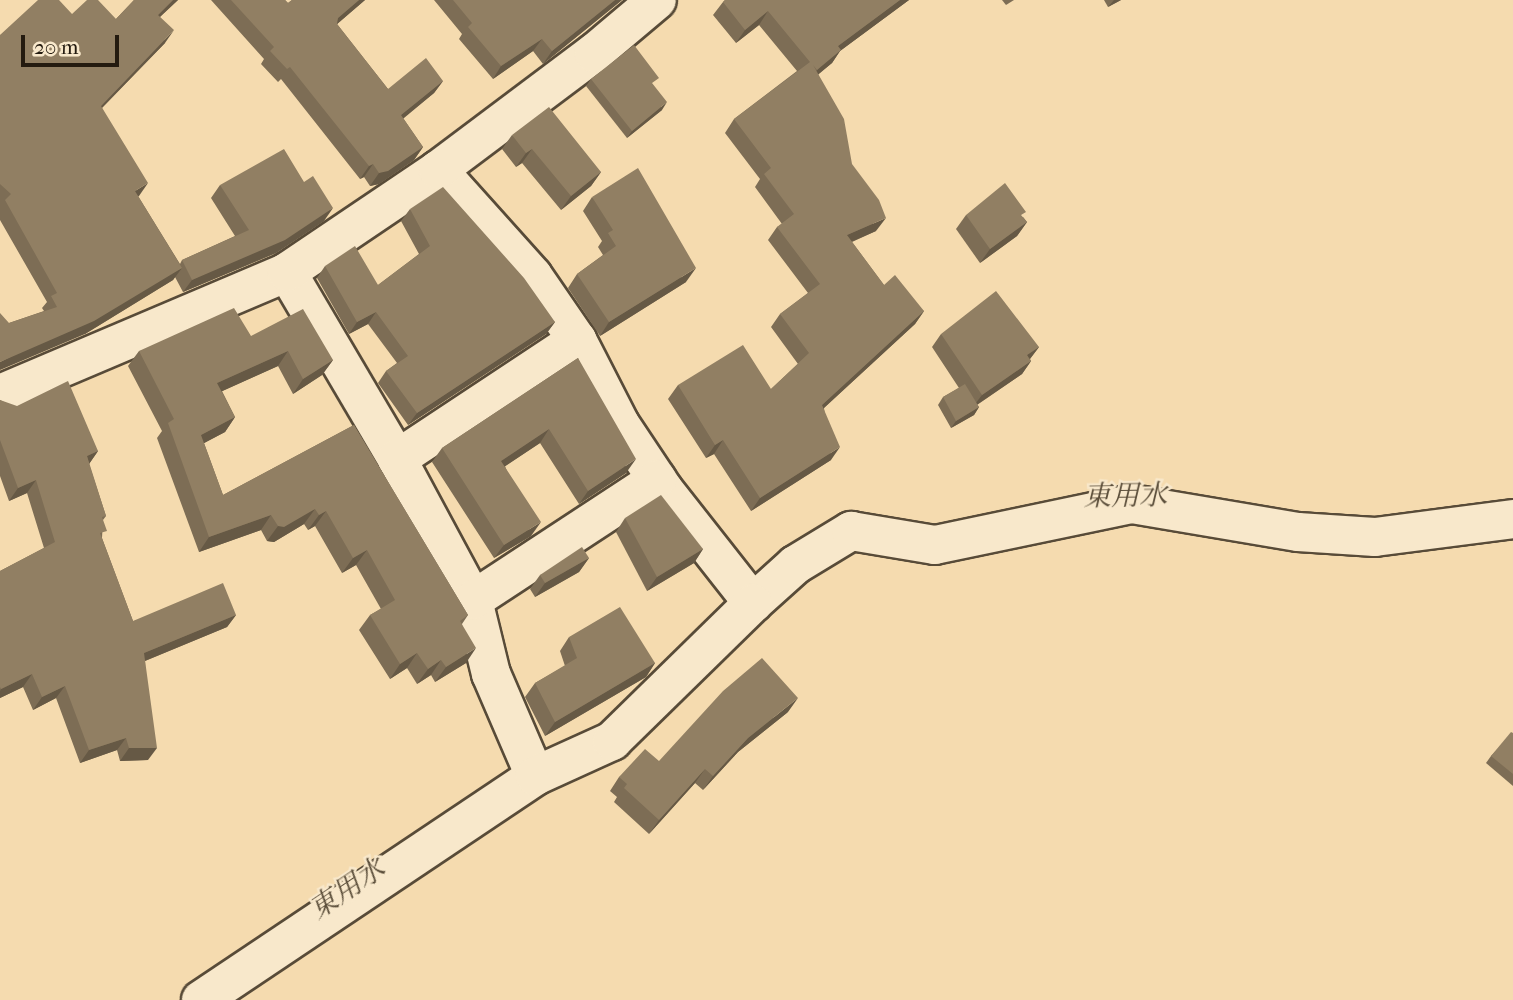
<!DOCTYPE html>
<html>
<head>
<meta charset="utf-8">
<style>
  body { margin:0 }
  #map { position:relative; width:1513px; height:1000px; overflow:hidden; background:#f5dbaf; font-family:"IM FELL French Canon","Noto Serif JP",serif }
  div>[style] { position:absolute }
  .roads { filter:drop-shadow(2px 0 #584b38) drop-shadow(-2px 0 #584b38) drop-shadow(0 2px #584b38) drop-shadow(0 -2px #584b38) }
  .minor>* { height:38px; margin:-19px; padding:0 19px; transform-origin:19px; border-radius:19px; background:#f8e8cb }
  .wall>* { inset:0; background:#7d6d55 }
  .shaded-wall>* { inset:0; background:#665945 }
  .building>* { inset:0; background:#917f63 }
  span { translate:-50% -50%; white-space:nowrap; text-align:center; line-height:1.15; -webkit-text-stroke:5px #f8e8cb; paint-order:stroke }
  .water-label { font-size:28px; color:#5b4e3a; font-style:italic }
  .scale { position:absolute; left:21px; top:35px; width:98px; height:32px; box-sizing:border-box; border:4px solid #241b10; border-top:0; padding-left:9px; font-size:21px; line-height:24px; white-space:nowrap; color:#241b10; -webkit-text-stroke:5px #f8e8cb; paint-order:stroke }
</style>
</head>
<body>
<div id="map">
  <div class="roads">
    <div class="minor">
      <i style="left:438px;top:170px;width:142px;rotate:48.1deg"></i>
      <i style="left:533px;top:276px;width:78px;rotate:55.5deg"></i>
      <i style="left:577px;top:340px;width:94px;rotate:62.9deg"></i>
      <i style="left:620px;top:424px;width:79px;rotate:56.3deg"></i>
      <i style="left:664px;top:490px;width:144px;rotate:51.8deg"></i>
      <i style="left:753px;top:603px;width:57px;rotate:-42.1deg"></i>
      <i style="left:795px;top:565px;width:66px;rotate:-31.3deg"></i>
      <i style="left:851px;top:531px;width:85px;rotate:9.5deg"></i>
      <i style="left:935px;top:545px;width:201px;rotate:-11.8deg"></i>
      <i style="left:1132px;top:504px;width:168px;rotate:9.6deg"></i>
      <i style="left:1298px;top:532px;width:77px;rotate:3.7deg"></i>
      <i style="left:1375px;top:537px;width:139px;rotate:-7.4deg"></i>
      <i style="left:287px;top:272px;width:217px;rotate:59.5deg"></i>
      <i style="left:0;top:394px;width:312px;rotate:-23deg"></i>
      <i style="left:287px;top:272px;width:182px;rotate:-34deg"></i>
      <i style="left:438px;top:170px;width:195px;rotate:-36.9deg"></i>
      <i style="left:594px;top:53px;width:82px;rotate:-40.1deg"></i>
      <i style="left:473px;top:600px;width:160px;rotate:-118.3deg"></i>
      <i style="left:397px;top:459px;width:216px;rotate:-33.5deg"></i>
      <i style="left:535px;top:776px;width:111px;rotate:-113.3deg"></i>
      <i style="left:491px;top:674px;width:76px;rotate:-103.7deg"></i>
      <i style="left:473px;top:600px;width:220px;rotate:-33.3deg"></i>
      <i style="left:201px;top:1000px;width:402px;rotate:-33.8deg"></i>
      <i style="left:535px;top:776px;width:85px;rotate:-24.4deg"></i>
      <i style="left:612px;top:741px;width:197px;rotate:-44.4deg"></i>
    </div>
  </div>
  <div class="wall">
    <i style="clip-path:polygon(134px 0,178px 0,160px 17px,165px 43px,102px 108px,138px 196px,180px 264px,182px 260px,235px 236px,211px 198px,220px 185px,324px 221px,276px 253px,183px 292px,175px 277px,173px 280px,85px 334px,9px 323px,44px 311px,42px 308px,47px 302px,0 220px,0 35px,72px 14px,116px 19px)"></i>
    <i style="clip-path:polygon(211px 0,285px 0,288px 3px,292px 0,365px 0,337px 24px,388px 89px,443px 81px,434px 93px,403px 118px,423px 147px,414px 160px,379px 184px,370px 186px,364px 177px,360px 179px,281px 79px,278px 82px,261px 64px,264px 59px)"></i>
    <i style="clip-path:polygon(434px 0,622px 0,543px 64px,533px 51px,493px 79px,459px 39px,462px 34px)"></i>
    <i style="clip-path:polygon(725px 0,909px 0,840px 51px,832px 63px,818px 74px,876px 231px,852px 242px,884px 285px,924px 311px,915px 324px,824px 408px,831px 460px,751px 511px,714px 454px,706px 458px,668px 399px,678px 385px,771px 389px,798px 364px,771px 327px,780px 314px,808px 293px,768px 240px,777px 227px,782px 224px,755px 187px,760px 179px,725px 133px,734px 119px,797px 71px,759px 25px,736px 43px,713px 15px,723px 2px)"></i>
    <i style="clip-path:polygon(1002px 0,1014px 0,1006px 5px)"></i>
    <i style="clip-path:polygon(1104px 0,1121px 0,1108px 7px)"></i>
    <i style="clip-path:polygon(591px 79px,653px 85px,662px 110px,627px 138px,586px 86px)"></i>
    <i style="clip-path:polygon(512px 135px,601px 172px,591px 186px,561px 210px,522px 163px,516px 167px,502px 149px)"></i>
    <i style="clip-path:polygon(592px 197px,686px 282px,600px 336px,568px 288px,577px 274px,603px 255px,598px 247px,602px 241px,583px 211px)"></i>
    <i style="clip-path:polygon(410px 209px,555px 322px,546px 334px,408px 425px,378px 383px,386px 371px,397px 363px,368px 324px,349px 334px,317px 278px,325px 266px,378px 285px,419px 254px,401px 221px)"></i>
    <i style="clip-path:polygon(966px 215px,1023px 217px,1027px 222px,1017px 236px,980px 263px,956px 229px)"></i>
    <i style="clip-path:polygon(941px 334px,1039px 347px,1030px 359px,1031px 361px,1022px 374px,977px 405px,979px 407px,974px 415px,951px 428px,938px 405px,943px 397px,959px 388px,932px 347px)"></i>
    <i style="clip-path:polygon(251px 336px,333px 360px,322px 375px,293px 394px,278px 366px,222px 391px,235px 417px,225px 432px,204px 443px,223px 495px,354px 425px,468px 615px,462px 624px,466px 663px,435px 682px,431px 675px,417px 684px,407px 668px,390px 679px,359px 630px,370px 615px,381px 609px,356px 565px,342px 573px,315px 526px,308px 530px,304px 524px,274px 542px,267px 541px,261px 530px,199px 552px,157px 438px,162px 431px,128px 366px,139px 351px)"></i>
    <i style="clip-path:polygon(578px 358px,626px 473px,579px 504px,540px 443px,505px 466px,531px 536px,494px 558px,432px 462px,442px 448px)"></i>
    <i style="clip-path:polygon(0 400px,98px 451px,89px 464px,106px 516px,103px 520px,102px 538px,133px 621px,236px 615px,227px 627px,145px 661px,148px 760px,120px 761px,117px 750px,80px 763px,56px 698px,33px 710px,23px 687px,0 698px,0 571px,44px 548px,27px 493px,9px 501px,0 476px)"></i>
    <i style="clip-path:polygon(625px 518px,703px 549px,694px 563px,647px 591px,616px 532px)"></i>
    <i style="clip-path:polygon(589px 558px,579px 572px,535px 597px,530px 589px,540px 575px)"></i>
    <i style="clip-path:polygon(569px 637px,655px 663px,646px 677px,545px 736px,525px 697px,535px 683px,565px 666px,560px 651px)"></i>
    <i style="clip-path:polygon(788px 712px,738px 752px,703px 790px,695px 783px,649px 834px,614px 802px,617px 797px,610px 791px,619px 777px)"></i>
    <i style="clip-path:polygon(1513px 733px,1513px 786px,1486px 763px,1491px 756px)"></i>
  </div>
  <div class="shaded-wall">
    <i style="clip-path:polygon(173px 0,178px 0,149px 27px,158px 15px)"></i>
    <i style="clip-path:polygon(359px 0,365px 0,329px 31px,338px 18px)"></i>
    <i style="clip-path:polygon(615px 0,622px 0,543px 64px,552px 51px)"></i>
    <i style="clip-path:polygon(900px 0,909px 0,840px 51px,832px 63px,807px 84px,817px 70px,838px 46px)"></i>
    <i style="clip-path:polygon(1114px 0,1121px 0,1108px 7px)"></i>
    <i style="clip-path:polygon(768px 11px,759px 25px,736px 43px,745px 30px)"></i>
    <i style="clip-path:polygon(174px 30px,165px 43px,92px 118px,101px 106px)"></i>
    <i style="clip-path:polygon(542px 39px,533px 51px,493px 79px,501px 66px)"></i>
    <i style="clip-path:polygon(443px 81px,434px 93px,392px 128px,401px 115px)"></i>
    <i style="clip-path:polygon(667px 102px,662px 110px,627px 138px,632px 131px)"></i>
    <i style="clip-path:polygon(423px 147px,414px 160px,379px 184px,370px 186px,379px 173px)"></i>
    <i style="clip-path:polygon(532px 149px,522px 163px,516px 167px,526px 153px)"></i>
    <i style="clip-path:polygon(373px 164px,364px 177px,360px 179px,369px 166px)"></i>
    <i style="clip-path:polygon(601px 172px,591px 186px,561px 210px,571px 196px)"></i>
    <i style="clip-path:polygon(148px 183px,139px 196px,126px 204px,135px 191px)"></i>
    <i style="clip-path:polygon(333px 208px,324px 221px,276px 253px,183px 292px,192px 280px)"></i>
    <i style="clip-path:polygon(886px 218px,876px 231px,837px 248px,847px 235px)"></i>
    <i style="clip-path:polygon(1027px 222px,1017px 236px,980px 263px,990px 249px)"></i>
    <i style="clip-path:polygon(182px 268px,173px 280px,85px 334px,0 370px,0 362px)"></i>
    <i style="clip-path:polygon(696px 268px,686px 282px,600px 336px,609px 322px)"></i>
    <i style="clip-path:polygon(924px 311px,915px 324px,813px 418px,822px 405px)"></i>
    <i style="clip-path:polygon(376px 312px,368px 324px,349px 334px,357px 322px)"></i>
    <i style="clip-path:polygon(555px 322px,546px 334px,408px 425px,417px 413px)"></i>
    <i style="clip-path:polygon(1039px 347px,1029px 360px,1027px 355px)"></i>
    <i style="clip-path:polygon(288px 351px,278px 366px,207px 398px,217px 383px)"></i>
    <i style="clip-path:polygon(333px 360px,322px 375px,293px 394px,303px 379px)"></i>
    <i style="clip-path:polygon(1031px 361px,1022px 374px,972px 408px,982px 395px)"></i>
    <i style="clip-path:polygon(979px 407px,974px 415px,951px 428px,956px 421px)"></i>
    <i style="clip-path:polygon(235px 417px,225px 432px,191px 450px,201px 435px)"></i>
    <i style="clip-path:polygon(549px 429px,540px 443px,492px 475px,501px 461px)"></i>
    <i style="clip-path:polygon(723px 440px,714px 454px,706px 458px,715px 445px)"></i>
    <i style="clip-path:polygon(840px 447px,831px 460px,751px 511px,760px 498px)"></i>
    <i style="clip-path:polygon(98px 451px,89px 464px,87px 456px)"></i>
    <i style="clip-path:polygon(636px 459px,626px 473px,579px 504px,588px 491px)"></i>
    <i style="clip-path:polygon(36px 480px,27px 493px,9px 501px,18px 488px)"></i>
    <i style="clip-path:polygon(315px 509px,304px 524px,274px 542px,267px 541px,278px 526px)"></i>
    <i style="clip-path:polygon(326px 511px,315px 526px,308px 530px,319px 515px)"></i>
    <i style="clip-path:polygon(271px 515px,261px 530px,199px 552px,209px 537px)"></i>
    <i style="clip-path:polygon(541px 522px,531px 536px,494px 558px,504px 545px)"></i>
    <i style="clip-path:polygon(703px 549px,694px 563px,647px 591px,657px 577px)"></i>
    <i style="clip-path:polygon(367px 550px,356px 565px,342px 573px,353px 558px)"></i>
    <i style="clip-path:polygon(589px 558px,579px 572px,535px 597px,545px 583px)"></i>
    <i style="clip-path:polygon(236px 615px,227px 627px,135px 665px,144px 653px)"></i>
    <i style="clip-path:polygon(476px 648px,466px 663px,435px 682px,446px 667px)"></i>
    <i style="clip-path:polygon(417px 653px,407px 668px,390px 679px,400px 664px)"></i>
    <i style="clip-path:polygon(441px 660px,431px 675px,417px 684px,428px 669px)"></i>
    <i style="clip-path:polygon(655px 663px,646px 677px,545px 736px,555px 722px)"></i>
    <i style="clip-path:polygon(32px 674px,23px 687px,0 698px,0 691px,1px 689px)"></i>
    <i style="clip-path:polygon(65px 686px,56px 698px,33px 710px,42px 697px)"></i>
    <i style="clip-path:polygon(798px 698px,788px 712px,738px 752px,703px 790px,713px 776px,748px 738px)"></i>
    <i style="clip-path:polygon(126px 738px,117px 750px,80px 763px,89px 750px)"></i>
    <i style="clip-path:polygon(129px 748px,157px 748px,148px 760px,120px 761px)"></i>
    <i style="clip-path:polygon(705px 769px,695px 783px,649px 834px,659px 820px)"></i>
  </div>
  <div class="building">
    <i style="clip-path:polygon(38px 0,59px 0,72px 14px,87px 0,98px 0,116px 19px,134px 0,173px 0,158px 15px,174px 30px,101px 106px,148px 183px,135px 191px,182px 268px,94px 321px,0 362px,0 313px,9px 323px,57px 307px,51px 296px,57px 293px,5px 200px,11px 194px,0 184px,0 35px)"></i>
    <i style="clip-path:polygon(231px 0,285px 0,288px 3px,292px 0,359px 0,338px 18px,337px 24px,388px 89px,426px 58px,443px 81px,401px 115px,423px 147px,388px 171px,379px 173px,373px 164px,369px 166px,290px 67px,287px 69px,270px 51px,274px 47px)"></i>
    <i style="clip-path:polygon(453px 0,615px 0,552px 51px,542px 39px,501px 66px,468px 27px,472px 23px)"></i>
    <i style="clip-path:polygon(725px 0,900px 0,838px 46px,841px 50px,817px 70px,813px 65px,844px 119px,852px 164px,879px 200px,886px 218px,847px 235px,884px 285px,895px 275px,924px 311px,822px 405px,840px 447px,760px 498px,723px 440px,715px 445px,678px 385px,743px 345px,771px 389px,809px 353px,780px 314px,820px 284px,777px 227px,794px 214px,764px 174px,771px 168px,734px 119px,810px 62px,768px 11px,745px 30px,723px 2px)"></i>
    <i style="clip-path:polygon(634px 45px,659px 78px,652px 83px,667px 102px,632px 131px,591px 79px)"></i>
    <i style="clip-path:polygon(549px 107px,601px 172px,571px 196px,532px 149px,526px 153px,512px 135px)"></i>
    <i style="clip-path:polygon(284px 149px,304px 182px,313px 176px,333px 208px,285px 240px,192px 280px,182px 260px,249px 230px,220px 185px)"></i>
    <i style="clip-path:polygon(638px 168px,696px 268px,609px 322px,577px 274px,616px 246px,608px 233px,613px 230px,592px 197px)"></i>
    <i style="clip-path:polygon(1005px 183px,1026px 212px,1021px 215px,1027px 222px,990px 249px,966px 215px)"></i>
    <i style="clip-path:polygon(443px 187px,524px 278px,555px 322px,417px 413px,386px 371px,408px 356px,376px 312px,357px 322px,325px 266px,355px 246px,378px 285px,430px 246px,410px 209px)"></i>
    <i style="clip-path:polygon(996px 291px,1039px 347px,1027px 355px,1031px 361px,982px 395px,941px 334px)"></i>
    <i style="clip-path:polygon(234px 308px,251px 336px,303px 309px,333px 360px,303px 379px,288px 351px,217px 383px,235px 417px,201px 435px,223px 495px,354px 425px,468px 615px,460px 621px,476px 648px,446px 667px,441px 660px,428px 669px,417px 653px,400px 664px,370px 615px,395px 600px,367px 550px,353px 558px,326px 511px,319px 515px,315px 509px,284px 527px,278px 526px,271px 515px,209px 537px,168px 423px,174px 419px,139px 351px)"></i>
    <i style="clip-path:polygon(578px 358px,636px 459px,588px 491px,549px 429px,501px 461px,541px 522px,504px 545px,442px 448px)"></i>
    <i style="clip-path:polygon(68px 381px,98px 451px,87px 456px,106px 516px,102px 517px,107px 531px,100px 533px,133px 621px,223px 583px,236px 615px,144px 653px,157px 748px,129px 748px,126px 738px,89px 750px,65px 686px,42px 697px,32px 674px,1px 689px,0 687px,0 571px,55px 542px,36px 480px,18px 488px,0 440px,0 400px,17px 406px)"></i>
    <i style="clip-path:polygon(965px 384px,979px 407px,956px 421px,943px 397px)"></i>
    <i style="clip-path:polygon(661px 495px,703px 549px,657px 577px,625px 518px)"></i>
    <i style="clip-path:polygon(582px 547px,589px 558px,545px 583px,540px 575px)"></i>
    <i style="clip-path:polygon(620px 607px,655px 663px,555px 722px,535px 683px,577px 658px,569px 637px)"></i>
    <i style="clip-path:polygon(762px 658px,798px 698px,748px 738px,713px 776px,705px 769px,659px 820px,624px 788px,627px 784px,619px 777px,645px 749px,659px 761px,723px 691px)"></i>
    <i style="clip-path:polygon(1511px 732px,1513px 733px,1513px 774px,1491px 756px)"></i>
  </div>
  <div class="water-label">
    <span style="left:1125px;top:496px;rotate:-1deg">東用水</span>
    <span style="left:347px;top:889px;rotate:-34deg">東用水</span>
  </div>
  <div class="scale">20 m</div>
</div>
</body>
</html>
